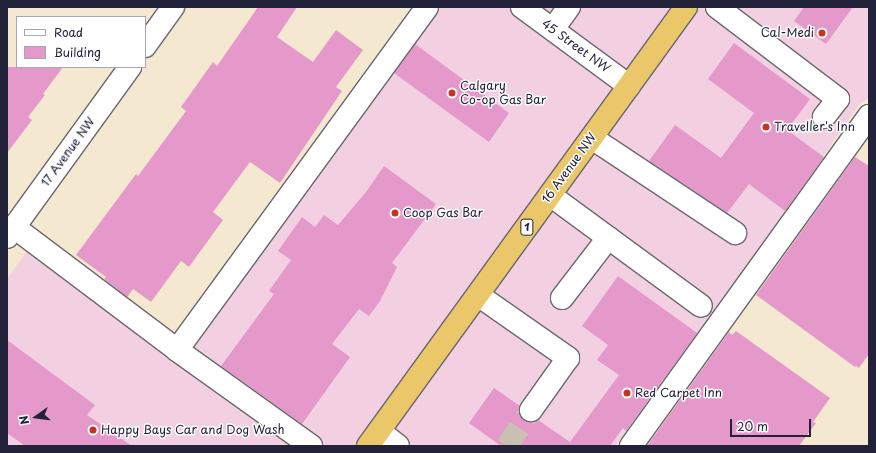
<!DOCTYPE html>
<html>
<head>
<meta charset="utf-8">
<style>
  body { margin:0 }
  #map { position:relative; width:876px; height:453px; overflow:hidden; background:#f4e8d0; font-family:"Playpen Sans",sans-serif }
  div>[style] { position:absolute }
  .built>* { inset:0; background:#f2cfe1 }
  .building>* { inset:0; background:#e499ca }
  .minor-tunnel>* { height:22px; margin-top:-11px; transform-origin:0; background:repeating-linear-gradient(90deg,#cac0b2 0 22px,transparent 0 33px) }
  .roads { filter:drop-shadow(1px 0 #6c676f) drop-shadow(-1px 0 #6c676f) drop-shadow(0 1px #6c676f) drop-shadow(0 -1px #6c676f) }
  .minor>* { height:22px; margin:-11px; padding:0 11px; transform-origin:11px; border-radius:11px; background:#fff }
  .highway>* { height:22px; margin:-11px; padding:0 11px; transform-origin:11px; border-radius:11px; background:#eac769 }
  .dots>* { width:11px; height:11px; translate:-50% -50%; box-sizing:border-box; border:2px solid #fff; border-radius:50% }
  span { translate:-50% -50%; white-space:nowrap; text-align:center; line-height:1.15; -webkit-text-stroke:3px #fff; paint-order:stroke }
  .shield-label span { padding:1px 3px; background:#fff; border:1px solid; border-radius:3px; -webkit-text-stroke-width:0 }
  .shield-label { font-size:11px; color:#22223b; font-weight:700 }
  .poi-label { font-size:12px; color:#22223b }
  .right { translate:-100% -50%; text-align:right }
  .left { translate:0 -50%; text-align:left }
  .street-label { font-size:12px; color:#22223b }
  .frame { position:absolute; inset:0; border:8px solid #22223b; pointer-events:none }
  .legend { position:absolute; left:16px; top:16px; width:130px; height:52px; box-sizing:border-box; background:#fff; border:1px solid #a7a7b1; margin:0; padding:5px 7px; list-style:none; font-size:12px; color:#22223b }
  .legend li { display:flex; align-items:center; gap:8px; height:20px }
  .legend b { width:20px; border:1px solid #a7a7b1 }
  .north { position:absolute; left:16px; top:397px; width:40px; height:40px; -webkit-text-stroke:3px #fff; paint-order:stroke; rotate:256deg; font-size:11px; font-weight:700; line-height:16px; text-align:center; color:#22223b }
  .north::after { content:''; display:block; margin:auto; width:14px; height:18px; background:#22223b; clip-path:polygon(50% 0,100% 100%,50% 72%,0 100%) }
  .scale { position:absolute; left:730px; top:419px; width:81px; height:18px; box-sizing:border-box; border:2px solid #22223b; border-top:0; padding-left:5px; font-size:12px; line-height:14px; white-space:nowrap; color:#22223b; -webkit-text-stroke:3px #fff; paint-order:stroke }
</style>
</head>
<body>
<div id="map">
  <div class="built">
    <i style="clip-path:polygon(414px 7px,869px 7px,869px 97px,858px 106px,744px 270px,615px 446px,7px 446px,7px 279px,27px 251px,171px 359px)"></i>
  </div>
  <div class="building">
    <i style="clip-path:polygon(258px 7px,297px 7px,277px 37px,313px 62px,336px 30px,363px 50px,336px 87px,342px 91px,280px 183px,250px 162px,213px 212px,223px 220px,189px 267px,181px 261px,151px 302px,133px 289px,127px 297px,104px 279px,106px 277px,76px 255px,136px 174px,138px 176px,186px 111px,181px 107px,213px 62px,217px 66px)"></i>
    <i style="clip-path:polygon(804px 7px,853px 7px,826px 44px,794px 21px)"></i>
    <i style="clip-path:polygon(734px 43px,810px 99px,787px 130px,824px 157px,785px 211px,749px 184px,727px 213px,649px 161px,675px 125px,721px 158px,754px 113px,708px 79px)"></i>
    <i style="clip-path:polygon(415px 44px,509px 113px,489px 142px,394px 73px)"></i>
    <i style="clip-path:polygon(7px 67px,63px 67px,43px 94px,45px 95px,28px 117px,32px 120px,7px 153px)"></i>
    <i style="clip-path:polygon(855px 157px,869px 166px,869px 354px,859px 368px,856px 366px,855px 367px,756px 295px)"></i>
    <i style="clip-path:polygon(384px 166px,436px 204px,392px 263px,397px 267px,380px 301px,369px 316px,359px 309px,332px 344px,350px 357px,302px 424px,221px 366px,274px 294px,269px 291px,291px 260px,278px 251px,302px 217px,315px 227px,324px 215px,338px 225px,366px 192px)"></i>
    <i style="clip-path:polygon(618px 276px,697px 333px,626px 431px,623px 428px,610px 446px,501px 446px,469px 423px,494px 388px,520px 406px,520px 415px,523px 420px,530px 422px,538px 420px,570px 442px,619px 375px,597px 360px,608px 345px,582px 326px)"></i>
    <i style="clip-path:polygon(736px 331px,830px 398px,813px 422px,816px 423px,799px 446px,647px 446px,729px 332px,732px 335px)"></i>
    <i style="clip-path:polygon(7px 340px,95px 405px,87px 415px,132px 446px,25px 446px,7px 433px)"></i>
  </div>
  <div class="minor-tunnel">
    <i style="left:507px;top:446px;width:43px;rotate:-56.3deg"></i>
  </div>
  <div class="roads">
    <div class="minor">
      <i style="left:522px;top:7px;width:133px;rotate:36.4deg"></i>
      <i style="left:717px;top:7px;width:152px;rotate:37.2deg"></i>
      <i style="left:838px;top:99px;width:23px;rotate:128deg"></i>
      <i style="left:553px;top:29px;width:27px;rotate:-54deg"></i>
      <i style="left:145px;top:46px;width:48px;rotate:-54.3deg"></i>
      <i style="left:592px;top:138px;width:172px;rotate:33.6deg"></i>
      <i style="left:550px;top:195px;width:187px;rotate:36.3deg"></i>
      <i style="left:14px;top:227px;width:204px;rotate:37deg"></i>
      <i style="left:177px;top:350px;width:165px;rotate:35.6deg"></i>
      <i style="left:7px;top:237px;width:210px;rotate:-54.1deg"></i>
      <i style="left:478px;top:295px;width:110px;rotate:35deg"></i>
      <i style="left:568px;top:358px;width:64px;rotate:125.4deg"></i>
      <i style="left:562px;top:298px;width:76px;rotate:-52.5deg"></i>
      <i style="left:177px;top:350px;width:424px;rotate:-53.9deg"></i>
      <i style="left:379px;top:431px;width:24px;rotate:38deg"></i>
      <i style="left:631px;top:446px;width:407px;rotate:-54.2deg"></i>
    </div>
    <div class="highway">
      <i style="left:368px;top:446px;width:542px;rotate:-54.08deg"></i>
    </div>
  </div>
  <div class="dots">
    <i style="left:822px;top:33px;background:#c8321e"></i>
    <i style="left:452px;top:93px;background:#c8321e"></i>
    <i style="left:766px;top:127px;background:#c8321e"></i>
    <i style="left:395px;top:213px;background:#c8321e"></i>
    <i style="left:627px;top:393px;background:#c8321e"></i>
    <i style="left:93px;top:430px;background:#c8321e"></i>
  </div>
  <div class="shield-label">
    <span style="left:527px;top:227px">1</span>
  </div>
  <div class="poi-label">
    <span class="right" style="left:814px;top:33px">Cal-Medi</span>
    <span class="left" style="left:460px;top:93px">Calgary<br>Co-op Gas Bar</span>
    <span class="left" style="left:774px;top:127px">Traveller's Inn</span>
    <span class="left" style="left:403px;top:213px">Coop Gas Bar</span>
    <span class="left" style="left:635px;top:393px">Red Carpet Inn</span>
    <span class="left" style="left:101px;top:430px">Happy Bays Car and Dog Wash</span>
  </div>
  <div class="street-label">
    <span style="left:576px;top:46px;rotate:36deg">45 Street NW</span>
    <span style="left:68px;top:152px;rotate:-54deg">17 Avenue NW</span>
    <span style="left:569px;top:168px;rotate:-54deg">16 Avenue NW</span>
  </div>
  <div class="frame"></div>
  <ul class="legend">
  <li><b style="height:5px;background:#fff"></b>Road</li>
  <li><b style="height:11px;background:#e499ca"></b>Building</li>
  </ul>
  <div class="north">N</div>
  <div class="scale">20 m</div>
</div>
</body>
</html>
